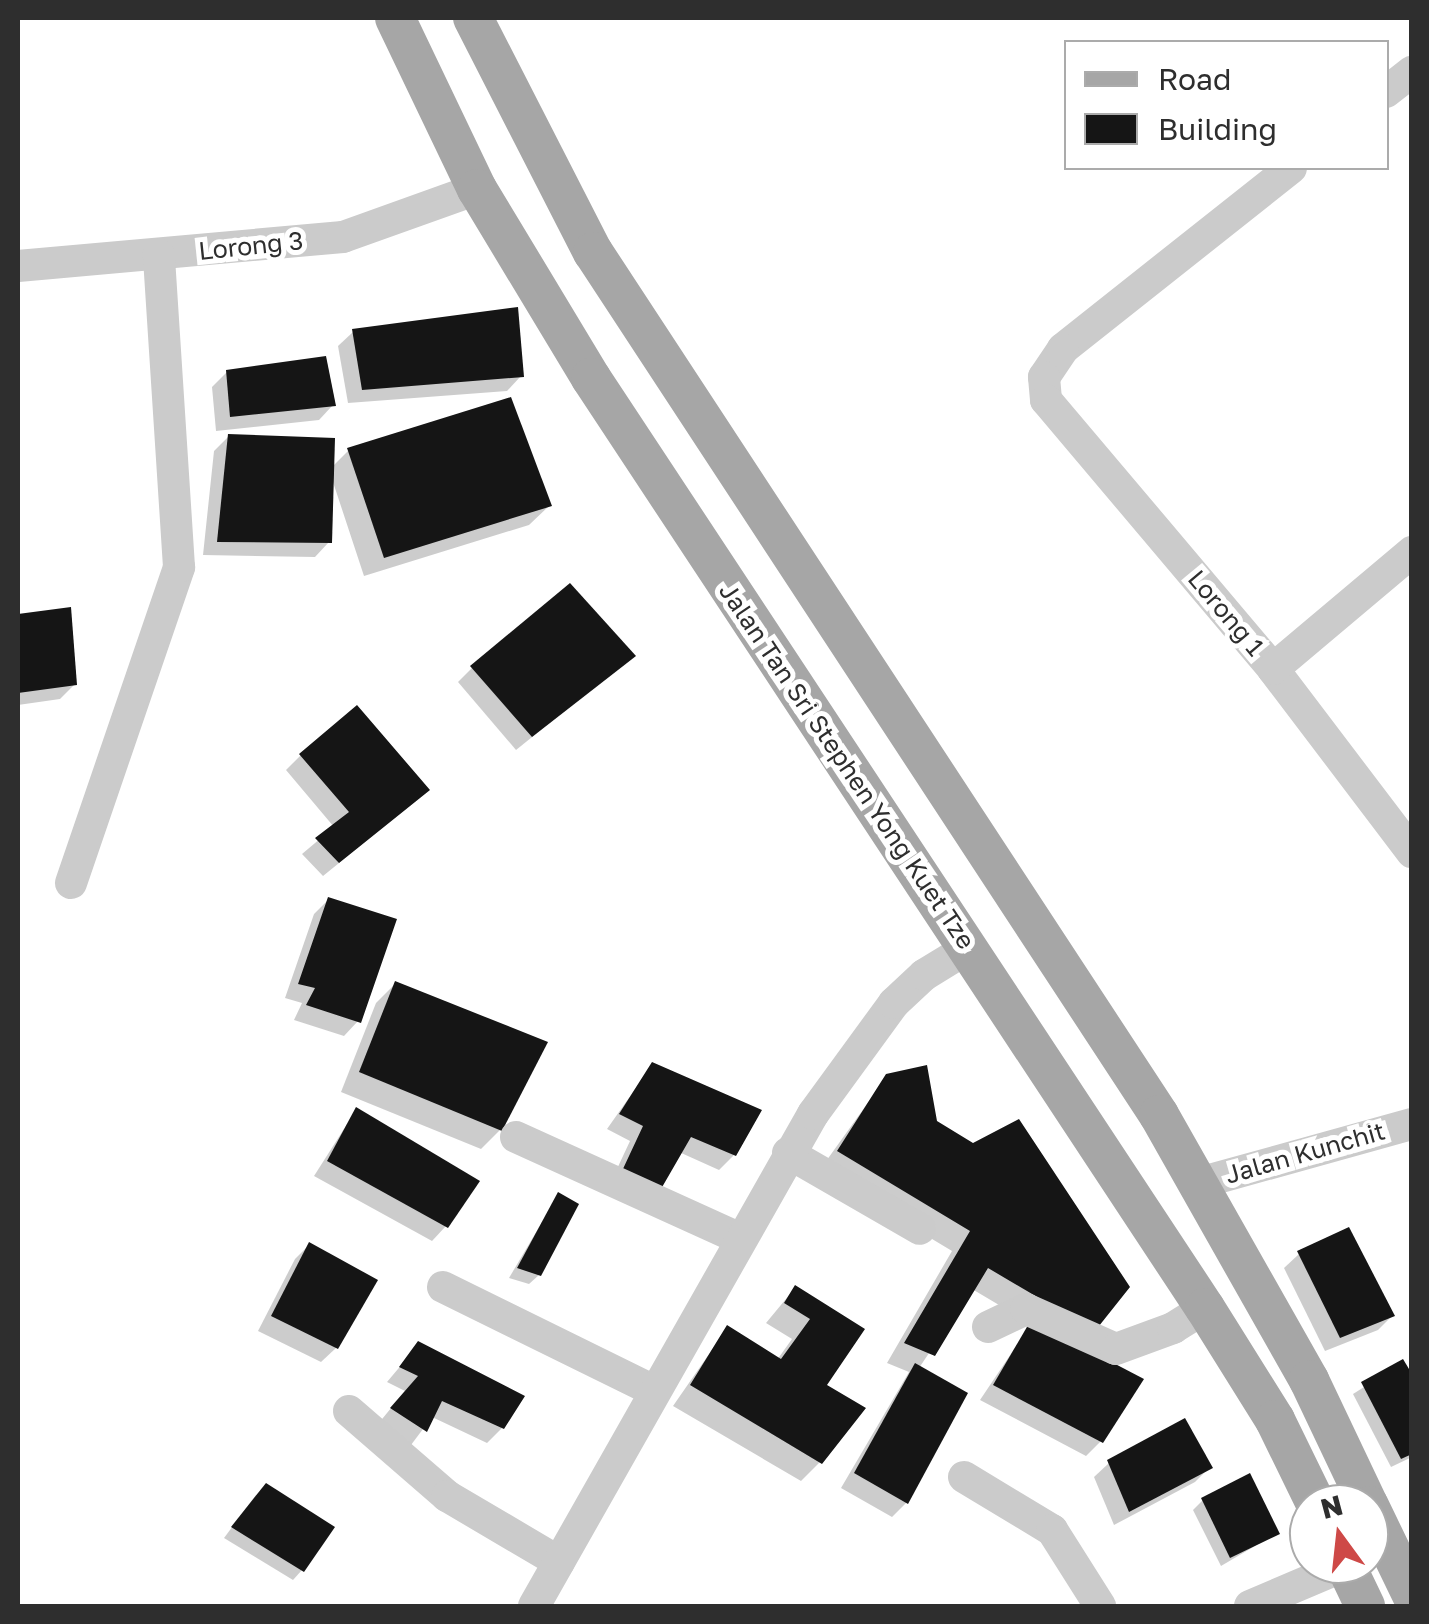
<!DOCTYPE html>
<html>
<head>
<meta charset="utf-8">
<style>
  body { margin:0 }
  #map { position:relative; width:1429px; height:1624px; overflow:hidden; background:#fff; font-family:"Golos Text",sans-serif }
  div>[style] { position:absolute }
  .shadow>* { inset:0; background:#0003 }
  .building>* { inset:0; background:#151515 }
  .minor>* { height:32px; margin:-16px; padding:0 16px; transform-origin:16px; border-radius:16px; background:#cbcbcb }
  .major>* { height:40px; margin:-20px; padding:0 20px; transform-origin:20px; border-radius:20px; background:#a6a6a6 }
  span { translate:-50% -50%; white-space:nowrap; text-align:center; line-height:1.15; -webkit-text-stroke:10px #fff; paint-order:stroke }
  .street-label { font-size:25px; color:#2e2e2e }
  .frame { position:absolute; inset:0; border:20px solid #2e2e2e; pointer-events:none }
  .legend { position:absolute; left:1064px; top:40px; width:325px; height:130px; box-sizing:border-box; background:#fff; border:2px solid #ababab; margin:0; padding:12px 18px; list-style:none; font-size:30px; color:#2e2e2e }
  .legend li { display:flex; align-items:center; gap:20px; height:50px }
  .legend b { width:50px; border:2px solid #ababab }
  .north { position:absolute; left:1289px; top:1484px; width:100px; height:100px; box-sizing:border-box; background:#fff; border:2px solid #ababab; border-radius:50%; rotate:345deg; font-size:28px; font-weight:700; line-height:40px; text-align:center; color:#2e2e2e }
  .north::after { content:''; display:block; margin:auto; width:35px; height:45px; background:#ce4947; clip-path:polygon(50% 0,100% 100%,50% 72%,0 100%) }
</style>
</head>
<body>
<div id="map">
  <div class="shadow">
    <i style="clip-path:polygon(353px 332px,521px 376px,507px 391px,348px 403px,338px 346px)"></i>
    <i style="clip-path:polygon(227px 372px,333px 405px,319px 420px,216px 431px,212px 387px)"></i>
    <i style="clip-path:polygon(229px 436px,332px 467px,349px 450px,549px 506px,529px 525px,364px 576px,332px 479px,329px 542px,315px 557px,203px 555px,214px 451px)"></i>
    <i style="clip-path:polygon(68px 609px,75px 684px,60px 699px,18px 705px,18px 616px)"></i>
    <i style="clip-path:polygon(633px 656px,516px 750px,458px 682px,472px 668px)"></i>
    <i style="clip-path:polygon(301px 755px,412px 804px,323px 876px,302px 854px,334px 827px,286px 770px)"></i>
    <i style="clip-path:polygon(329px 899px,358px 1021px,344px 1036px,294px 1020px,302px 1003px,285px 998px,314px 914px)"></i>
    <i style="clip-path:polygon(395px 984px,500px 1130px,481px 1149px,341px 1092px,376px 1003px)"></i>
    <i style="clip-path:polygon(652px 1065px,734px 1155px,719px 1170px,679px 1152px,609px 1186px,630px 1141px,607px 1129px)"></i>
    <i style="clip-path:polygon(887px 1076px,935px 1123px,1093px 1329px,1101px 1441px,1086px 1456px,980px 1400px,1031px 1324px,972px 1289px,919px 1368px,906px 1503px,892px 1517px,841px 1488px,909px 1372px,887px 1363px,952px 1251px,819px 1171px)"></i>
    <i style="clip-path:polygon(356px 1110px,446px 1226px,432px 1241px,314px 1176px)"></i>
    <i style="clip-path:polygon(558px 1195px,539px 1275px,529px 1284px,509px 1278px)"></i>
    <i style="clip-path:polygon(309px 1245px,336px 1348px,321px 1362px,258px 1331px,295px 1259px)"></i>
    <i style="clip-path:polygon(1299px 1254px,1392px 1316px,1378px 1330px,1325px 1351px,1284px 1268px)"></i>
    <i style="clip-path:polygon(795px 1288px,861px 1330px,824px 1386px,820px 1462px,801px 1481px,673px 1406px,727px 1328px,777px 1360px,792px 1339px,766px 1323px)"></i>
    <i style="clip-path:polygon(419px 1344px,502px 1428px,487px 1443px,432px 1417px,411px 1445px,378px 1424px,405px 1391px,387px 1382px)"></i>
    <i style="clip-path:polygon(1402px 1363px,1412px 1379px,1412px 1457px,1391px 1467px,1353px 1394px)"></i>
    <i style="clip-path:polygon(1109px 1463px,1210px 1467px,1195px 1482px,1114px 1525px,1094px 1477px)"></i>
    <i style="clip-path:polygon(256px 1495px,302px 1570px,293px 1580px,224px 1538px)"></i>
    <i style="clip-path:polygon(1203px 1500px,1277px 1533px,1221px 1566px,1193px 1510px)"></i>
  </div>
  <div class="building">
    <i style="clip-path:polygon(518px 307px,524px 377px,362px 390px,352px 329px)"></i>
    <i style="clip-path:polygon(326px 356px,336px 406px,230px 417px,226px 370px)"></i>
    <i style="clip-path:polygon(511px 397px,552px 506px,384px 558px,347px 448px)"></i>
    <i style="clip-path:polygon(228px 434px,335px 438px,332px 543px,217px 542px)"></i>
    <i style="clip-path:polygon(570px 583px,636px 656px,532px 737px,470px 666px)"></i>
    <i style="clip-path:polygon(71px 607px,77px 685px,18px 693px,18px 614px)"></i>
    <i style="clip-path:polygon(357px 705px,430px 790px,339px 863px,315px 838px,349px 812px,299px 754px)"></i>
    <i style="clip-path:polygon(328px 897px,397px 919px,361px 1023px,306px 1005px,315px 988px,298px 984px)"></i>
    <i style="clip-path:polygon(395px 981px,548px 1042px,502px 1131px,359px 1072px)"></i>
    <i style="clip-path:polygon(652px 1062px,762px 1110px,736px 1156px,691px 1137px,661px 1189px,622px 1171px,643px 1126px,619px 1114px)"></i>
    <i style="clip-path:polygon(927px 1065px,937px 1121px,973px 1143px,1019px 1119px,1130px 1287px,1095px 1331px,988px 1268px,935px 1356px,904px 1343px,970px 1231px,837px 1151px,886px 1074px)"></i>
    <i style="clip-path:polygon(356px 1107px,480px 1181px,448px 1228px,327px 1161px)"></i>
    <i style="clip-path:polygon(558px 1192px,579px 1204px,541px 1276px,517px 1268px)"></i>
    <i style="clip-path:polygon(1349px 1227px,1395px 1316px,1340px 1338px,1297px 1251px)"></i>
    <i style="clip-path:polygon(309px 1242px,378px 1280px,338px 1349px,271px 1316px)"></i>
    <i style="clip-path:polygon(795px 1285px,865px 1329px,827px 1385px,866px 1408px,822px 1464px,690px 1385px,727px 1325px,781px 1359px,810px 1319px,784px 1303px)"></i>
    <i style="clip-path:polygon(1031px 1320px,1144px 1379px,1103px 1443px,993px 1385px)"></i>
    <i style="clip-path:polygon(418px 1341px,525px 1396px,504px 1429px,442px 1401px,427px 1432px,390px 1408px,418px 1376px,399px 1367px)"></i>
    <i style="clip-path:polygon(1403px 1359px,1412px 1374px,1412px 1454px,1401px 1459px,1361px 1382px)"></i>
    <i style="clip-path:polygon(915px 1363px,968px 1393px,908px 1504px,854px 1473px)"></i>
    <i style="clip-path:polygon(1185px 1418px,1213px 1468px,1129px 1512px,1107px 1460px)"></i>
    <i style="clip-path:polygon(1250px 1473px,1280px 1534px,1230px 1558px,1201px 1498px)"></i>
    <i style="clip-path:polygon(266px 1483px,335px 1527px,304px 1572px,231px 1527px)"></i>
  </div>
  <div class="minor">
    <i style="left:1386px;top:92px;width:33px;rotate:-38deg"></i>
    <i style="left:1291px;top:168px;width:291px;rotate:141.6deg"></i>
    <i style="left:1063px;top:349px;width:34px;rotate:124deg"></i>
    <i style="left:1044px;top:377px;width:23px;rotate:85deg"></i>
    <i style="left:1046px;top:400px;width:352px;rotate:49.8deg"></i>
    <i style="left:1273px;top:669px;width:230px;rotate:52.8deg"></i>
    <i style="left:18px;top:266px;width:326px;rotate:-5.1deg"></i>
    <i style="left:343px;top:237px;width:142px;rotate:-19.7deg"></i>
    <i style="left:1273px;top:669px;width:182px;rotate:-40.1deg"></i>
    <i style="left:71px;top:883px;width:334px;rotate:-71.1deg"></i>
    <i style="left:179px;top:567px;width:313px;rotate:-93.7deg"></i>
    <i style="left:516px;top:1137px;width:245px;rotate:24.4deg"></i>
    <i style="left:788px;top:1153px;width:152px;rotate:29.9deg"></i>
    <i style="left:1199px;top:1183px;width:221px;rotate:-15.5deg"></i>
    <i style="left:443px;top:1287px;width:235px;rotate:26.2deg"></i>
    <i style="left:988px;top:1327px;width:42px;rotate:-25.3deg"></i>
    <i style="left:1026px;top:1309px;width:98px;rotate:24deg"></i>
    <i style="left:1116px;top:1349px;width:61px;rotate:-20.2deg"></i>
    <i style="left:1173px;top:1328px;width:38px;rotate:-32deg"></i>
    <i style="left:349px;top:1411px;width:130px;rotate:40.9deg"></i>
    <i style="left:447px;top:1496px;width:130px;rotate:30.5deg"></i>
    <i style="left:964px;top:1477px;width:103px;rotate:31.1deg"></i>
    <i style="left:1052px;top:1530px;width:90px;rotate:57.7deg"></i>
    <i style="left:534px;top:1606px;width:566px;rotate:-60.44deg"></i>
    <i style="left:813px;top:1114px;width:137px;rotate:-53.9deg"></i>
    <i style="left:894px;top:1003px;width:41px;rotate:-43deg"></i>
    <i style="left:924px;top:975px;width:52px;rotate:-31.5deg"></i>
    <i style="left:1250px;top:1606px;width:104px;rotate:-23.1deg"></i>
  </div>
  <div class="major">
    <i style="left:395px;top:18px;width:190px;rotate:64.4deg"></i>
    <i style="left:477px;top:189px;width:221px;rotate:58.9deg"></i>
    <i style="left:591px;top:378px;width:1114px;rotate:56.57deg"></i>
    <i style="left:1205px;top:1308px;width:132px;rotate:58deg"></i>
    <i style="left:1275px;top:1420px;width:93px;rotate:64deg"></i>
    <i style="left:473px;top:18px;width:263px;rotate:62.9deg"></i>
    <i style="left:593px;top:252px;width:1032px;rotate:56.74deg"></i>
    <i style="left:1159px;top:1115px;width:305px;rotate:60.5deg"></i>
    <i style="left:1309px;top:1380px;width:137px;rotate:64.6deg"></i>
    <i style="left:1369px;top:1506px;width:99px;rotate:64.2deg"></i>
    <i style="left:1345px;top:1564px;width:47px;rotate:64.5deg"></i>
  </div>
  <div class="street-label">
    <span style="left:251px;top:246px;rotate:-6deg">Lorong 3</span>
    <span style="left:1226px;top:613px;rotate:50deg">Lorong 1</span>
    <span style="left:847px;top:766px;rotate:56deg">Jalan Tan Sri Stephen Yong Kuet Tze</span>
    <span style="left:1305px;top:1153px;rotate:-16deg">Jalan Kunchit</span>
  </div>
  <div class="frame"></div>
  <ul class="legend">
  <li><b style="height:12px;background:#a6a6a6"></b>Road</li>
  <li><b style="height:28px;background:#151515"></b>Building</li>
  </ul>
  <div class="north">N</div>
</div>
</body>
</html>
